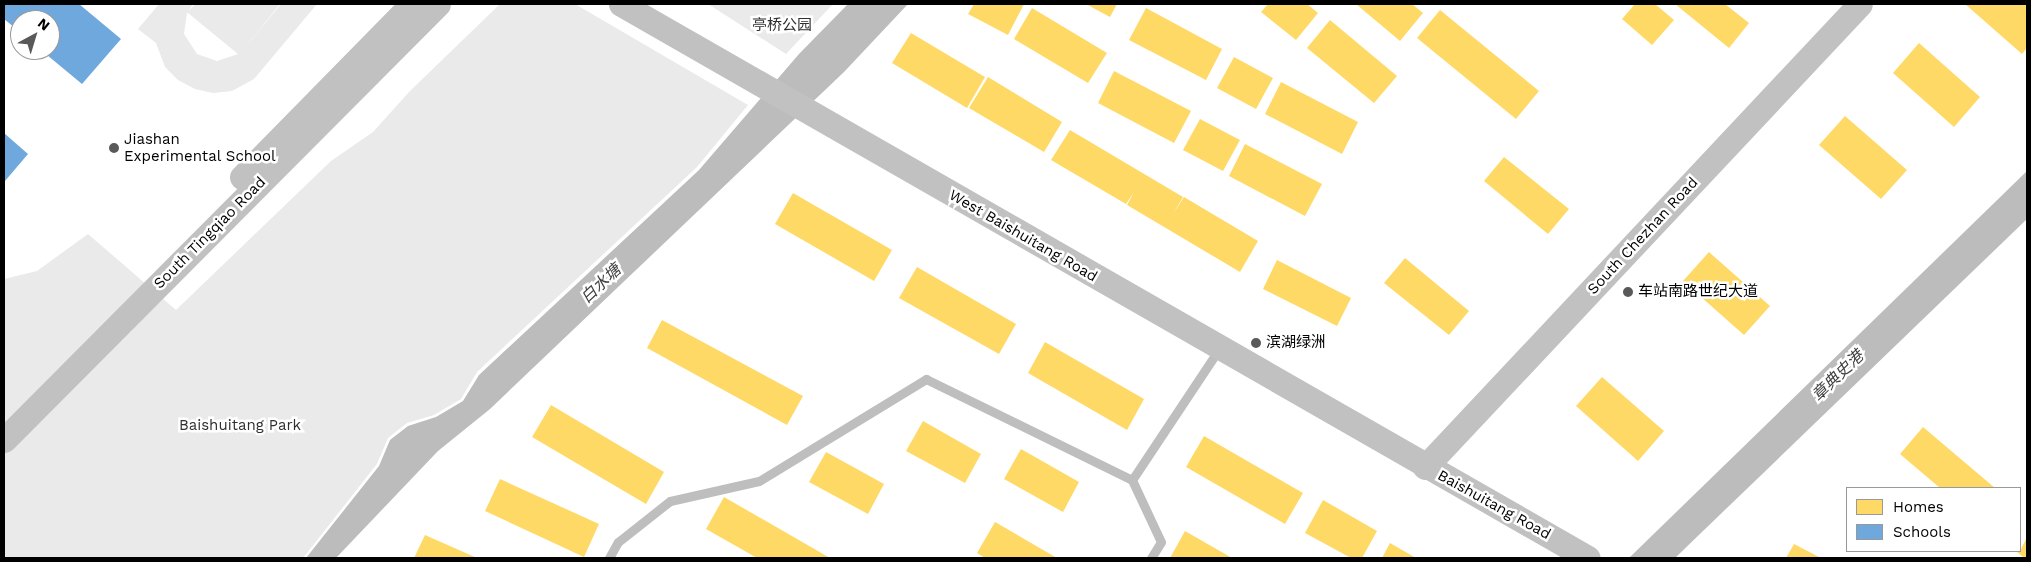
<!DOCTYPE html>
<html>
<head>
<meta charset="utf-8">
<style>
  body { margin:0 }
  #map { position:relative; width:2031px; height:562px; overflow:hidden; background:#fff; font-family:"Work Sans","Noto Sans SC",sans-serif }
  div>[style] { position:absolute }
  .green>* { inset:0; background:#eaeaea }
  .water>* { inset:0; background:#bcbcbc }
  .homes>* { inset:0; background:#ffd966 }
  .schools>* { inset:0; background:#6fa8dc }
  .lane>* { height:9px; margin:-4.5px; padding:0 4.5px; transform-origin:4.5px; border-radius:4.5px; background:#bebebe }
  .secondary>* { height:25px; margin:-12.5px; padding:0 12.5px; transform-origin:12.5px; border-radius:12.5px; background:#c1c1c1 }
  .dots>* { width:14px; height:14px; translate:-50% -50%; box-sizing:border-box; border:2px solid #fff; border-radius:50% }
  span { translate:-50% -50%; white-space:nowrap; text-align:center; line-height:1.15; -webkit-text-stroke:5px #fff; paint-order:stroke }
  .park-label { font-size:15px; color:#2f2f2f }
  .poi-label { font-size:15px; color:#000 }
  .left { translate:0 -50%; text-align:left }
  .street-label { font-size:15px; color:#000 }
  .water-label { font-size:16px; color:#404040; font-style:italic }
  .frame { position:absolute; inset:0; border:5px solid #000; pointer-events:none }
  .legend { position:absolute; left:1846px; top:487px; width:175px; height:65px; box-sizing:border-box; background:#fff; border:1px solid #999; margin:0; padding:6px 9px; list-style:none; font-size:15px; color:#000 }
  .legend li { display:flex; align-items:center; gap:10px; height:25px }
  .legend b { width:25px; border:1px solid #999 }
  .north { position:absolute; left:10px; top:10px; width:50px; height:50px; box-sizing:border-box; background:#fff; border:1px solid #999; border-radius:50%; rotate:39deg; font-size:14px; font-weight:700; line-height:20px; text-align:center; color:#000 }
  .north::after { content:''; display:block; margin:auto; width:18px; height:22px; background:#595959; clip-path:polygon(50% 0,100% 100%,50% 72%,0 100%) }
</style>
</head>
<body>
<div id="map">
  <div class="green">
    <i style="clip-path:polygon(evenodd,159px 4px,193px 4px,188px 12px,195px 4px,280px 4px,242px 51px,281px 4px,317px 4px,254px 79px,232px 91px,213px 93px,195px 89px,178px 80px,165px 67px,156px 43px,138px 29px,159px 4px,187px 13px,188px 13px,238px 54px,217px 61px,197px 54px,184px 34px,187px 13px)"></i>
    <i style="clip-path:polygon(500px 4px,575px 4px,748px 105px,697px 167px,477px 372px,461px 399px,434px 415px,407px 423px,388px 438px,377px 464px,303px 558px,4px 558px,4px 279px,37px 271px,88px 234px,176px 310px,331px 161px,373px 132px,410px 91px)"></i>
    <i style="clip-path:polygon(708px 4px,833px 4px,786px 54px)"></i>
  </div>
  <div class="water">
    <i style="clip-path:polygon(848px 4px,908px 4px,844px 72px,490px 409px,438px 451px,336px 558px,306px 558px,379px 466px,390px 440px,408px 426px,436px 417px,463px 401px,479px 375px,699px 170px,799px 54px)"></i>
    <i style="clip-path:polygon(2027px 171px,2027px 219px,1675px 558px,1629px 558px)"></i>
  </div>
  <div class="homes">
    <i style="clip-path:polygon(974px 4px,1024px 4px,1008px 35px,968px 14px)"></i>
    <i style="clip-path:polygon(1086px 4px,1117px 4px,1110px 17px)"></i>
    <i style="clip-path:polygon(1268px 4px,1307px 4px,1318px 13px,1296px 40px,1261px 12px)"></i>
    <i style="clip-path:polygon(1356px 4px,1412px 4px,1423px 13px,1400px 41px)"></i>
    <i style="clip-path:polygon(1635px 4px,1655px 4px,1674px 20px,1652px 45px,1622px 19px)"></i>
    <i style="clip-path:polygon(1675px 4px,1725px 4px,1749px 23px,1729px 48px)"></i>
    <i style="clip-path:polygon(1965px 4px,2024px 4px,2027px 6px,2027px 48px,2022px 54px)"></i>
    <i style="clip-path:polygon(1032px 8px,1107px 53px,1088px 83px,1014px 39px)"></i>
    <i style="clip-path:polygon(1146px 8px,1222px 49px,1206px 80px,1129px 40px)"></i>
    <i style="clip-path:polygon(1440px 10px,1539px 91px,1516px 119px,1417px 38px)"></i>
    <i style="clip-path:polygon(1330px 20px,1397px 76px,1374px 103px,1307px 48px)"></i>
    <i style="clip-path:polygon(911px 33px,985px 77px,967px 108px,892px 63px)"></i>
    <i style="clip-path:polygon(1919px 43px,1980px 97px,1954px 127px,1893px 73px)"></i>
    <i style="clip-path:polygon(1234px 57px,1273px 78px,1256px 109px,1217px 88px)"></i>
    <i style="clip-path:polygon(1114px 71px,1191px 111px,1174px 143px,1098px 103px)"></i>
    <i style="clip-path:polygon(988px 77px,1062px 122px,1044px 152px,969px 108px)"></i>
    <i style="clip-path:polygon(1281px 82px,1358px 122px,1342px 154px,1265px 114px)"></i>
    <i style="clip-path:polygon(1845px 116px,1907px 170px,1881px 199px,1819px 145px)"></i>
    <i style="clip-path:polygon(1200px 119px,1240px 140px,1223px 171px,1183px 150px)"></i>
    <i style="clip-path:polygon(1070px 130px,1183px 197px,1173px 214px,1184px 197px,1258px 241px,1240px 272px,1127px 205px,1134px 192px,1126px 204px,1051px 160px)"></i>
    <i style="clip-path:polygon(1245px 144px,1322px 184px,1305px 216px,1229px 176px)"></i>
    <i style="clip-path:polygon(1504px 157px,1569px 209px,1548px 234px,1484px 181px)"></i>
    <i style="clip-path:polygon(793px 193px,892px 250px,874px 281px,775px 224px)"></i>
    <i style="clip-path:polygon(1709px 252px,1770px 306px,1744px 335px,1683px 281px)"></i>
    <i style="clip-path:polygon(1405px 258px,1469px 311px,1449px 335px,1384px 283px)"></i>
    <i style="clip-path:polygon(1277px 260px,1351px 298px,1337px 326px,1263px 289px)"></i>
    <i style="clip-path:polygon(917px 267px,1016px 324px,999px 354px,899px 298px)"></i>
    <i style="clip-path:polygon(662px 320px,803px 396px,787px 425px,647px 348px)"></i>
    <i style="clip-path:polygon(1045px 342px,1144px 399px,1127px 430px,1028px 373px)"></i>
    <i style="clip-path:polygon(1602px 377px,1664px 431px,1638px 461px,1576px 406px)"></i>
    <i style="clip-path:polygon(551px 405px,664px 472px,646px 504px,532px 437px)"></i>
    <i style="clip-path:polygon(923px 421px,981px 454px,965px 483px,906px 451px)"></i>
    <i style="clip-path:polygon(1923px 427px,1995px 488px,1940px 488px,1900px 454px)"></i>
    <i style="clip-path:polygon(1204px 436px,1303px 493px,1285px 524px,1186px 467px)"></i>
    <i style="clip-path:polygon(1021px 449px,1079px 482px,1063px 512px,1004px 479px)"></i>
    <i style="clip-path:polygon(826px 452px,884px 484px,868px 514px,809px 482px)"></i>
    <i style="clip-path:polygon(500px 479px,599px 524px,584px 557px,485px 511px)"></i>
    <i style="clip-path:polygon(724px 497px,830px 558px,757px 558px,706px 529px)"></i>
    <i style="clip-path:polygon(1323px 500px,1377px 531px,1362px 558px,1351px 558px,1305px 533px)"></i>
    <i style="clip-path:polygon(995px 522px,1057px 558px,985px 558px,977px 553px)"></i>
    <i style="clip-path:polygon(1185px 531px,1232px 558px,1170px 558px)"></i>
    <i style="clip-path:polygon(425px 535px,477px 558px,414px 558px)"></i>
    <i style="clip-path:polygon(2027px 537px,2027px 558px,2024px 558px,2016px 551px,2020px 551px)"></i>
    <i style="clip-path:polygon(1390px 543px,1416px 558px,1382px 558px)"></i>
    <i style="clip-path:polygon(1794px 544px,1821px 558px,1786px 558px)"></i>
  </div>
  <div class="schools">
    <i style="clip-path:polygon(4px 4px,79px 4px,121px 39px,82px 84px,41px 50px,50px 50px,50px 20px,20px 20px,20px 32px,4px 19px)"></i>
    <i style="clip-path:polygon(4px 133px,28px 154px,5px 181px,4px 180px)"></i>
  </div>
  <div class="lane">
    <i style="left:1132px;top:480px;width:157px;rotate:-56.4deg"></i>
    <i style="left:609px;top:558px;width:18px;rotate:-61deg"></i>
    <i style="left:618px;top:542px;width:66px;rotate:-38.3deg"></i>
    <i style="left:670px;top:501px;width:91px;rotate:-12.7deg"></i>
    <i style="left:759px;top:481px;width:196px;rotate:-31.4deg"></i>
    <i style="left:926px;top:379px;width:229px;rotate:26.1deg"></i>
    <i style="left:1132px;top:480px;width:68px;rotate:64.9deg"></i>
    <i style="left:1161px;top:542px;width:19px;rotate:122deg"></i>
  </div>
  <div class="secondary">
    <i style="left:621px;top:4px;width:1114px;rotate:29.81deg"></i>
    <i style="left:242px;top:177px;width:243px;rotate:-45.5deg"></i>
    <i style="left:4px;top:440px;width:615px;rotate:-45.13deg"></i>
    <i style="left:1425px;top:467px;width:635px;rotate:-46.79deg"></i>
  </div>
  <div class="dots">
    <i style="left:114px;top:148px;background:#595959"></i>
    <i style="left:1628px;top:292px;background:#595959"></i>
    <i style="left:1256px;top:343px;background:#595959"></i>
  </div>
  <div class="park-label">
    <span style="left:782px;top:26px">亭桥公园</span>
    <span style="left:240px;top:426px">Baishuitang Park</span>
  </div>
  <div class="poi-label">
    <span class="left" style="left:124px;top:148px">Jiashan<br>Experimental School</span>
    <span class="left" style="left:1638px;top:292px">车站南路世纪大道</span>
    <span class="left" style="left:1266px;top:343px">滨湖绿洲</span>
  </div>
  <div class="street-label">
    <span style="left:210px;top:233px;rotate:-45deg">South Tingqiao Road</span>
    <span style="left:1023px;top:236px;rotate:30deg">West Baishuitang Road</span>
    <span style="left:1643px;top:236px;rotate:-47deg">South Chezhan Road</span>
    <span style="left:1494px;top:505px;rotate:29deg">Baishuitang Road</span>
  </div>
  <div class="water-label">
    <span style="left:601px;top:284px;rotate:-43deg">白水塘</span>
    <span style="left:1838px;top:376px;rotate:-44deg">章典史港</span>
  </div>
  <div class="frame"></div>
  <ul class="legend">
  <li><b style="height:14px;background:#ffd966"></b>Homes</li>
  <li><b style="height:14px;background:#6fa8dc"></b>Schools</li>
  </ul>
  <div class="north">N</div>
</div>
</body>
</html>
